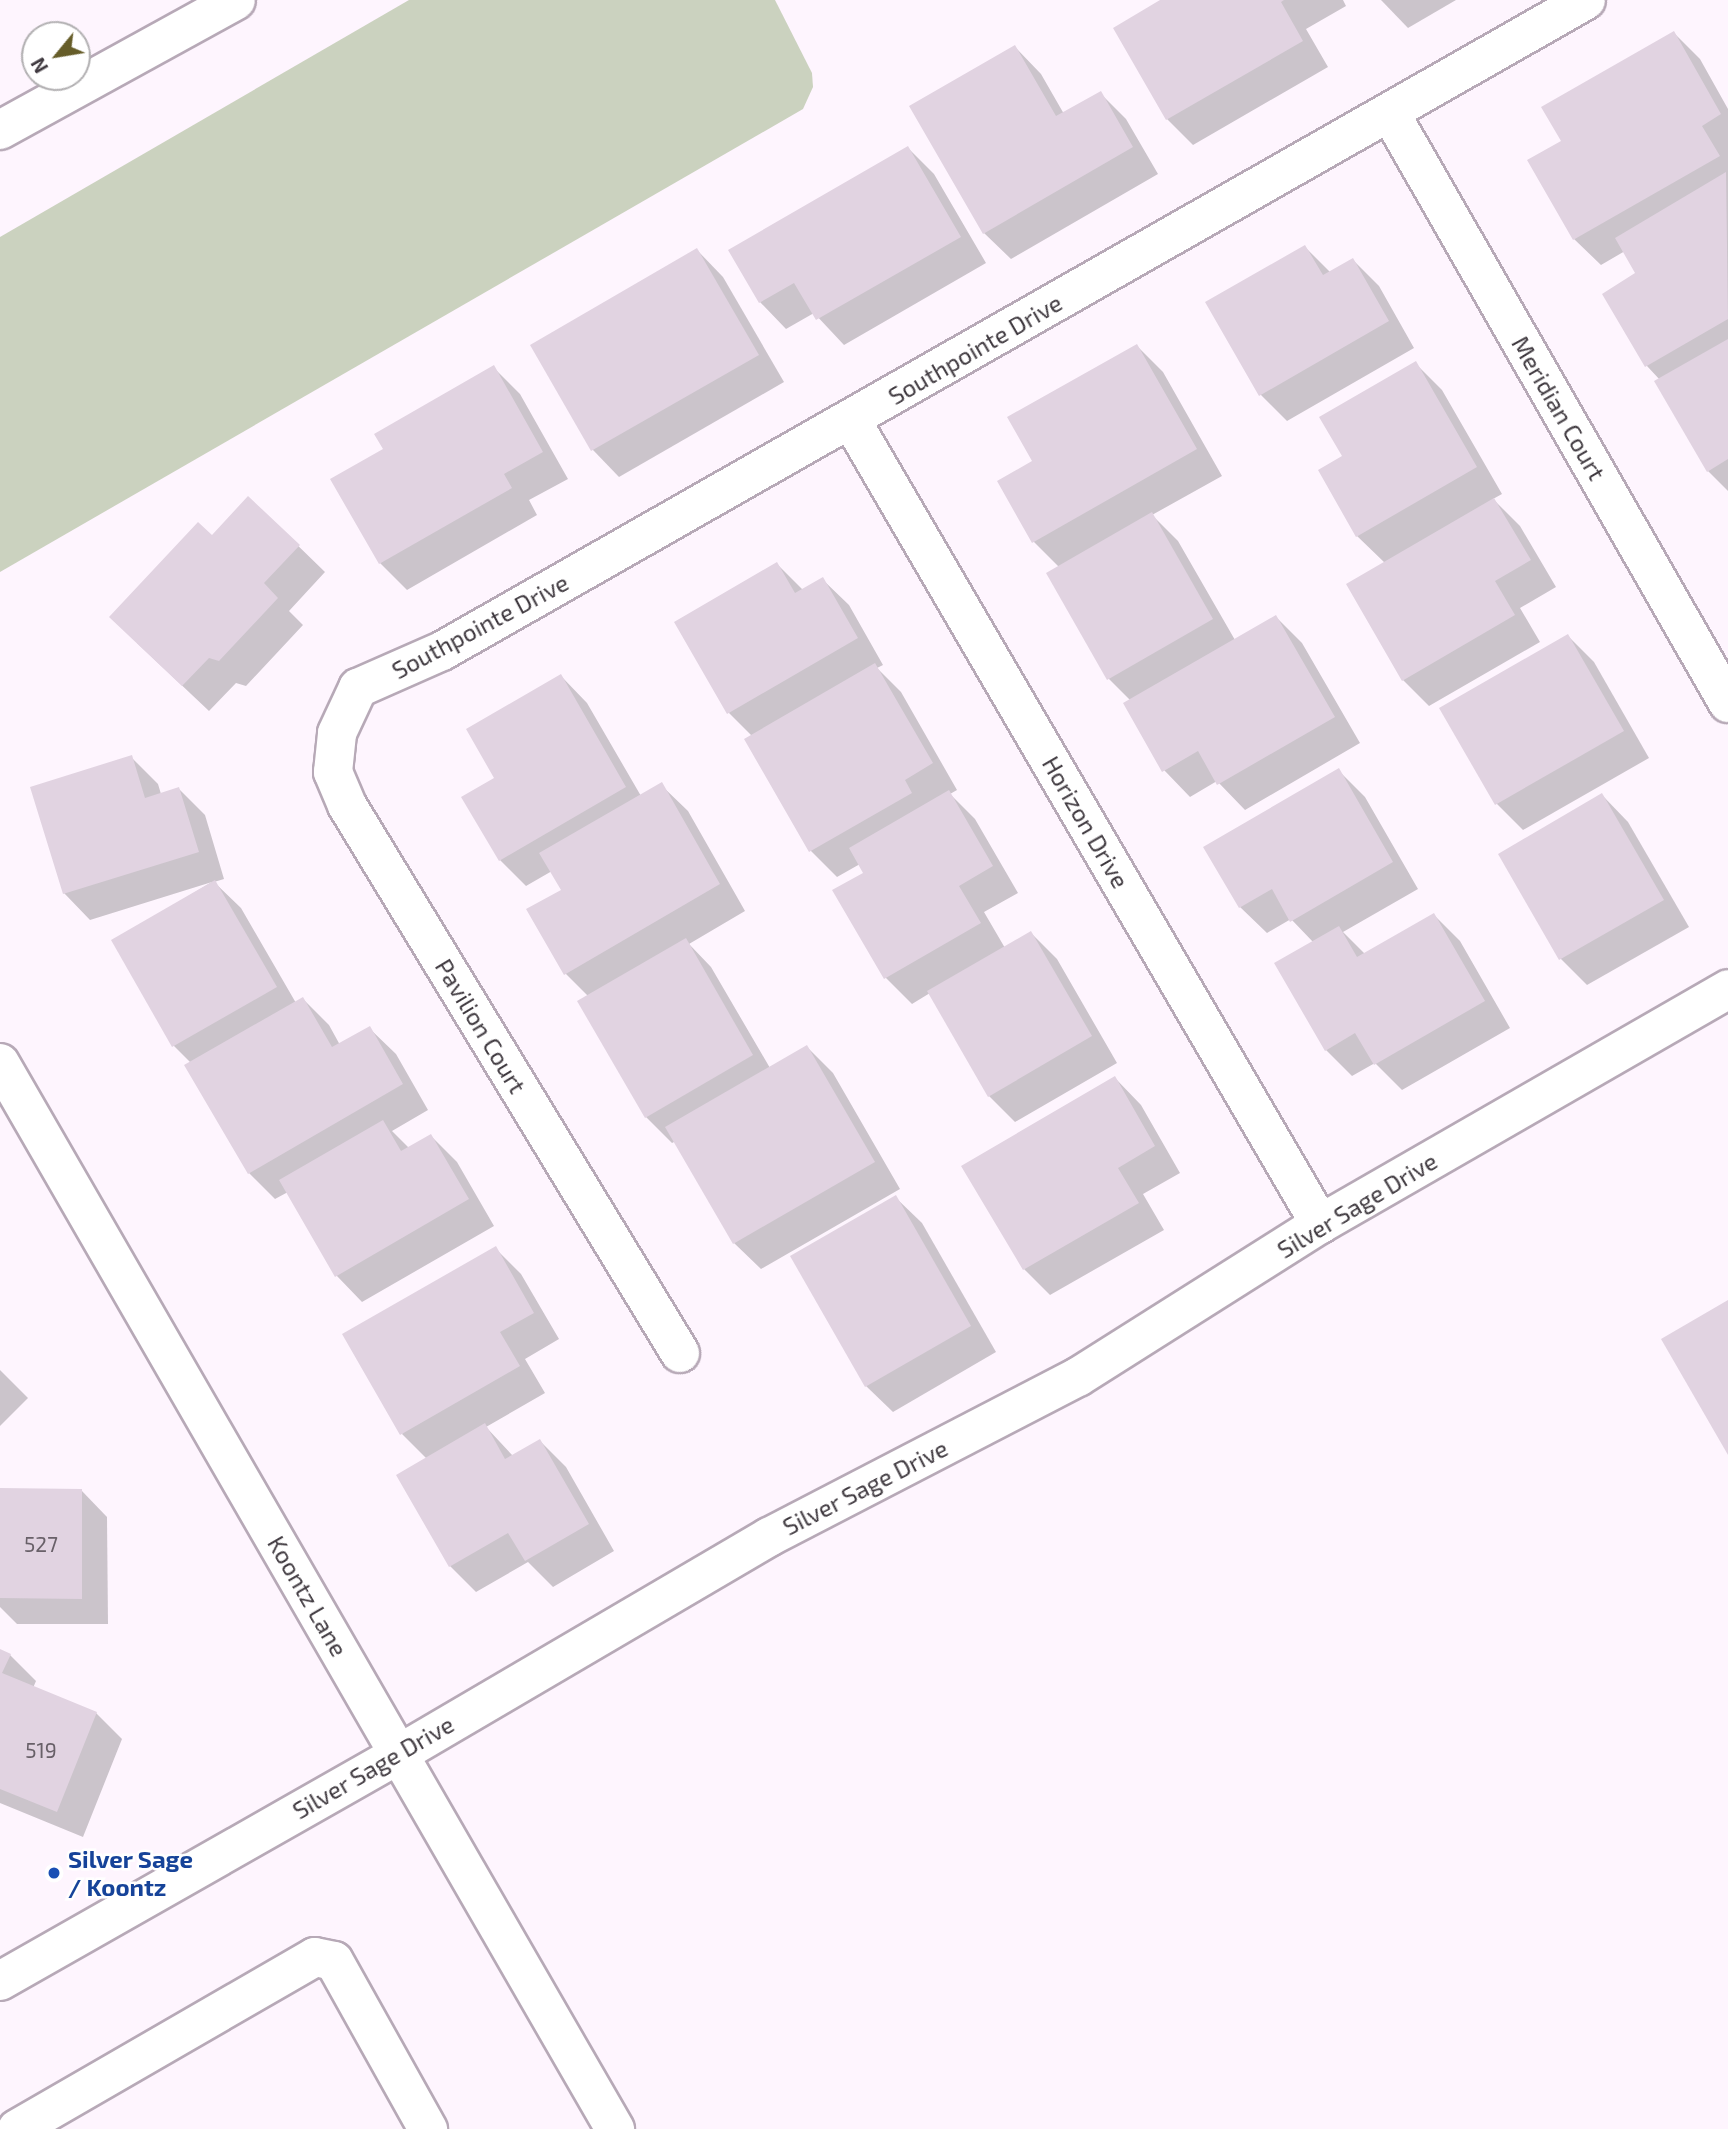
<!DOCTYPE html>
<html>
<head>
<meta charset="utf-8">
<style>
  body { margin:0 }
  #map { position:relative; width:1728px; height:2129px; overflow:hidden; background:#fef5fe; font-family:"Exo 2",sans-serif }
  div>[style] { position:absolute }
  .green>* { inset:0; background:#cbd2bf }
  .shadow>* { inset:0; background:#0003 }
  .building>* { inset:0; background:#e1d3e1 }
  .roads { filter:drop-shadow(2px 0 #b7a9b7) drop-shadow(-2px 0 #b7a9b7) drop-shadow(0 2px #b7a9b7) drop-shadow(0 -2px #b7a9b7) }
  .minor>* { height:38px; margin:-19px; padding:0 19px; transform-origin:19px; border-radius:19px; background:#fff }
  .dots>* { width:19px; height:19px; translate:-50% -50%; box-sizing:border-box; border:4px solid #fff; border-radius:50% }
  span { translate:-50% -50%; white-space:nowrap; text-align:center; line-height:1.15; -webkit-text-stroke:5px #fff; paint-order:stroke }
  .number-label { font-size:21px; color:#686068 }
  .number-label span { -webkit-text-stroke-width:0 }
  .street-label { font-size:24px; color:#3f393f }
  .transit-label { font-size:24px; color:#164399; font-weight:700 }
  .left { translate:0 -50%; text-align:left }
  .north { position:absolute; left:21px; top:21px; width:70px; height:70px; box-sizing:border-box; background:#fff; border:2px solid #b2b0b2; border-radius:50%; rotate:240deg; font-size:19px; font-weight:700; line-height:28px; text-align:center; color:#3f393f }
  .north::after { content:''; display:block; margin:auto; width:24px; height:32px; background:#665d29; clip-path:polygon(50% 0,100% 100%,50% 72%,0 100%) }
</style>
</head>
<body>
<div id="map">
  <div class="green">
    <i style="clip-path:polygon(409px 0,775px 0,812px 73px,813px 87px,803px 109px,0 572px,0 237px)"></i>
  </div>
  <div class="shadow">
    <i style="clip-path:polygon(1164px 0,1343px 0,1346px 6px,1306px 29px,1328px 67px,1193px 145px,1167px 119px)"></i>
    <i style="clip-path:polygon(1381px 0,1456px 0,1408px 28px)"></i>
    <i style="clip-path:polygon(1674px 33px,1700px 59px,1728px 109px,1728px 491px,1708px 471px,1660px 380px,1647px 366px,1604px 294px,1638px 274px,1625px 251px,1601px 265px,1574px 239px,1563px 142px)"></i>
    <i style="clip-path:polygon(1015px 47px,1041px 74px,1064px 114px,1100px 93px,1126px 119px,1158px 174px,1011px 259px,984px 233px)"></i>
    <i style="clip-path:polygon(908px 148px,934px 174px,986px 263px,844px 345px,814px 313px,786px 329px,760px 302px)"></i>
    <i style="clip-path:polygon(1305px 247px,1331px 273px,1353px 260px,1379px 286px,1414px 348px,1287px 421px,1261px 395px,1207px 303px)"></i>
    <i style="clip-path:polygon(697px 250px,723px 277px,784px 382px,619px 477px,593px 450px,532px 345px)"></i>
    <i style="clip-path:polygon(1137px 346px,1163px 372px,1222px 476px,1152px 515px,1178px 541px,1235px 640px,1276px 617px,1302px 643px,1360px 743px,1245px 810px,1217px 781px,1190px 797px,1164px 770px,1131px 701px,1109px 679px,1048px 574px,1060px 568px,1034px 542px,1035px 461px)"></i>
    <i style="clip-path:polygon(1416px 364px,1442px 390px,1502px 494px,1493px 499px,1520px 526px,1556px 587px,1520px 608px,1540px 642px,1429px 706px,1403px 680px,1385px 563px,1357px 536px,1344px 457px)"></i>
    <i style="clip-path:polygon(494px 368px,520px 394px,568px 479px,529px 500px,537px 515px,407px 590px,380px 563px,332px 480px,385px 450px)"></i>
    <i style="clip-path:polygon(249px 498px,325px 572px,289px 611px,303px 625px,246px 686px,236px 683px,209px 711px,137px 643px,212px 537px)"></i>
    <i style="clip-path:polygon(777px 564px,803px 590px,822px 579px,849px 605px,883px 665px,877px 668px,901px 692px,957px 790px,950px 794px,975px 819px,1018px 893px,984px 912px,1005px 948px,1031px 933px,1057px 959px,1117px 1063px,1015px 1122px,989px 1096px,930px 993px,912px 1004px,886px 978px,866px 873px,860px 864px,837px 877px,811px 851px,746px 740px,752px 736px,729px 713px)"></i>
    <i style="clip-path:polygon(1568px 636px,1594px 662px,1649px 758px,1523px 830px,1497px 804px,1442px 709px)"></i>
    <i style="clip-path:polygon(561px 676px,587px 703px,641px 796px,661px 785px,688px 811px,745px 911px,689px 944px,711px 967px,770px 1068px,807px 1047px,833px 1073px,900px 1189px,761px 1269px,734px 1243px,676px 1141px,672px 1143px,646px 1117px,588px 996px,565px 973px,563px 890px,552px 871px,526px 886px,500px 860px,496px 779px)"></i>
    <i style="clip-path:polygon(131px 757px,158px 784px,161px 794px,179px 789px,205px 815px,224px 879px,214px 882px,241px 908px,296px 1003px,303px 999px,329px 1025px,340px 1045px,369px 1028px,396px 1054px,428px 1110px,392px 1131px,409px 1148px,431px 1136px,457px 1162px,494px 1226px,362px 1302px,336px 1275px,288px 1192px,275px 1199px,249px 1173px,191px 1063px,174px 1046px,113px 941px,212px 882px,90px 920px,64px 893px)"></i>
    <i style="clip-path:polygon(1339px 771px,1365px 797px,1418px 889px,1343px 932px,1365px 954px,1434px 915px,1460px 941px,1510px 1028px,1402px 1090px,1375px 1063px,1352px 1076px,1326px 1050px,1314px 943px,1291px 919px,1267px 933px,1240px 907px)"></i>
    <i style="clip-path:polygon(1602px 795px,1628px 822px,1689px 927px,1587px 985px,1561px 959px,1500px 854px)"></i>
    <i style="clip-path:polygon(1115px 1078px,1141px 1105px,1180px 1173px,1143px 1194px,1164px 1230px,1050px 1295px,1024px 1269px)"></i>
    <i style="clip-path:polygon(895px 1197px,922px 1223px,996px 1352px,893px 1412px,866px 1386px)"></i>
    <i style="clip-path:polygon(495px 1248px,521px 1274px,559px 1339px,525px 1359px,545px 1393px,486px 1427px,513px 1456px,540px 1441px,566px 1467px,614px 1551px,553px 1587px,528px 1562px,476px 1592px,450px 1566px,427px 1459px,402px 1434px)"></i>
    <i style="clip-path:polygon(0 1370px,28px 1398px,0 1426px)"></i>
    <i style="clip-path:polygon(0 1490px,81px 1490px,107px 1517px,108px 1624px,17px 1624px,0 1607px)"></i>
    <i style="clip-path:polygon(0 1651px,10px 1655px,36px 1681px,33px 1688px,96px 1713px,122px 1739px,83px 1837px,0 1803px)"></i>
  </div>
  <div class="building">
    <i style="clip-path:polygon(1160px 0,1284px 0,1281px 2px,1303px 41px,1166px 120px,1113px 28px)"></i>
    <i style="clip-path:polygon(1674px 31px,1721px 114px,1702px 126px,1720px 156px,1573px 240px,1527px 160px,1561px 141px,1541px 107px)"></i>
    <i style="clip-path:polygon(1015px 45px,1056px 116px,1101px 91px,1133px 147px,983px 234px,909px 106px)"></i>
    <i style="clip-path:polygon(908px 146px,961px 237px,816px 320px,794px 283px,759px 303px,728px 250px)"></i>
    <i style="clip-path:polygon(1726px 172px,1728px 319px,1645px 367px,1602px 294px,1635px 273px,1615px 238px)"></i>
    <i style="clip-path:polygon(1305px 245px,1323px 275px,1353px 258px,1389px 321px,1259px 396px,1205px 302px)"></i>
    <i style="clip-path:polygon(697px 248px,759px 355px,591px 451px,530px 345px)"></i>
    <i style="clip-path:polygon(1728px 339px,1728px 459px,1707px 472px,1654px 381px)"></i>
    <i style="clip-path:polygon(1137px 344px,1197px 449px,1032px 543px,997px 481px,1032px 461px,1007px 417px)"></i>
    <i style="clip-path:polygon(1416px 361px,1477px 467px,1356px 537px,1318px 470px,1342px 456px,1319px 417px)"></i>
    <i style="clip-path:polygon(494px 365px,543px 452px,504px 474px,512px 488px,379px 564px,330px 479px,383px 449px,374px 434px)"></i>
    <i style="clip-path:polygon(248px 496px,300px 545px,264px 583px,278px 598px,219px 661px,209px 658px,182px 686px,109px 617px,198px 522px,212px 535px)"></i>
    <i style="clip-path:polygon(1494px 498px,1531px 560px,1495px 581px,1515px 615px,1402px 681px,1346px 584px)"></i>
    <i style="clip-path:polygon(1152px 512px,1213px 619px,1107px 680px,1046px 573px)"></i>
    <i style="clip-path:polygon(777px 562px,795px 593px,823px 577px,858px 638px,727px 714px,674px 622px)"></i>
    <i style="clip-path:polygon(1276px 615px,1335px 717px,1217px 785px,1198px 751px,1162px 772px,1123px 703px)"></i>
    <i style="clip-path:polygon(1568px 634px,1624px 731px,1495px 805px,1439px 708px)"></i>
    <i style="clip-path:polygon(875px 663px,933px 763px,905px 780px,912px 793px,809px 852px,744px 739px)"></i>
    <i style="clip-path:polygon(561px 674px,626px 787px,499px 861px,461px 797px,494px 778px,466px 729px)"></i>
    <i style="clip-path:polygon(132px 755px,145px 798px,179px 787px,199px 852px,63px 894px,30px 787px)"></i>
    <i style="clip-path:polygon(1339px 768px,1393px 862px,1290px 922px,1272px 889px,1239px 908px,1203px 847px)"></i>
    <i style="clip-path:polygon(662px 782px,720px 884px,564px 975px,526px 909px,561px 890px,539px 853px)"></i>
    <i style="clip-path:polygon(949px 790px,993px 866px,959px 886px,981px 923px,884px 979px,832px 890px,863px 873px,849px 848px)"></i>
    <i style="clip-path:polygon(1602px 793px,1664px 900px,1559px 960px,1498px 854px)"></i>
    <i style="clip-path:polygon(215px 880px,277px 987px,172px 1047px,111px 940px)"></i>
    <i style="clip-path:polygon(1434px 913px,1485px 1001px,1374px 1065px,1355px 1033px,1325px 1051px,1274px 963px,1339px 926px,1357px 957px)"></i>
    <i style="clip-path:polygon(1031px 931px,1092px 1036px,988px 1097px,927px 991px)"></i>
    <i style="clip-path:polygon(686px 938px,753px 1055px,645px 1118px,577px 1001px)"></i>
    <i style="clip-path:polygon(303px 997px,332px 1047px,370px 1026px,403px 1084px,248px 1174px,184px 1065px)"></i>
    <i style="clip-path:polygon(807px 1045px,875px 1162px,733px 1244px,665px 1127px)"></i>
    <i style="clip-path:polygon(1115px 1076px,1155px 1146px,1118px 1168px,1139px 1203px,1023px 1270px,961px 1166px)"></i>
    <i style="clip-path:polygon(383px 1120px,401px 1151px,431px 1134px,469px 1199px,335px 1277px,279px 1180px)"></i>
    <i style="clip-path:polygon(896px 1195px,971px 1326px,865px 1387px,790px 1256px)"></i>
    <i style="clip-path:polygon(496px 1246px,534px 1313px,500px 1332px,520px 1366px,400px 1435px,342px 1334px)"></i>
    <i style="clip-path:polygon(1728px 1300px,1728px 1455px,1661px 1339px)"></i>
    <i style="clip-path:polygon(485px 1423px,505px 1459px,540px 1439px,589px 1524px,525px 1561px,508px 1533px,449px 1567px,396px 1475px)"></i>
    <i style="clip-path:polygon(0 1488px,82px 1489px,82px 1599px,0 1598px)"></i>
    <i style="clip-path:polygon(0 1649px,11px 1654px,2px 1673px,97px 1712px,57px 1812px,0 1789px)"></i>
  </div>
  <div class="roads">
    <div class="minor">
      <i style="left:1390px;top:113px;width:680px;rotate:60.19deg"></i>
      <i style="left:0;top:130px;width:269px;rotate:-28.8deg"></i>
      <i style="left:851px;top:420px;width:931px;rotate:59.74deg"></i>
      <i style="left:0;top:1063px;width:1231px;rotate:60.02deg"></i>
      <i style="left:680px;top:1353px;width:641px;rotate:-121.29deg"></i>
      <i style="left:347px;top:805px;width:36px;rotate:-113deg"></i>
      <i style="left:333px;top:772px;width:39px;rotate:-84deg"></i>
      <i style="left:337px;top:733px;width:50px;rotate:-65deg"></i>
      <i style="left:358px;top:688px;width:92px;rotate:-23.8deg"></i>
      <i style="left:442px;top:651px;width:1316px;rotate:-29.64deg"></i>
      <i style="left:0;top:1981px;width:459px;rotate:-29.6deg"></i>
      <i style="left:399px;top:1754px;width:429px;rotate:-30.4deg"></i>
      <i style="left:769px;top:1537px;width:348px;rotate:-27.4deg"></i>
      <i style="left:1078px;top:1377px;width:286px;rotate:-32.3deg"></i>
      <i style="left:1320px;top:1224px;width:471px;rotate:-29.9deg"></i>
      <i style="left:17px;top:2129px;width:344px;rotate:-30deg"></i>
      <i style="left:315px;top:1957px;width:19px;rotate:12deg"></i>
      <i style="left:334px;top:1961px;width:193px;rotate:60.8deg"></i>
    </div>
  </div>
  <div class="dots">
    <i style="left:54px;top:1873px;background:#1a4fb4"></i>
  </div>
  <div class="number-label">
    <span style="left:41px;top:1544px">527</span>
    <span style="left:41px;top:1750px">519</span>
  </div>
  <div class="street-label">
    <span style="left:975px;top:349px;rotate:-30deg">Southpointe Drive</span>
    <span style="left:1559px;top:408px;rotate:60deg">Meridian Court</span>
    <span style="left:480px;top:626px;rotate:-28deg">Southpointe Drive</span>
    <span style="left:1086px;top:822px;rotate:60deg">Horizon Drive</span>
    <span style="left:481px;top:1026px;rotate:59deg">Pavilion Court</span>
    <span style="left:1357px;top:1205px;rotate:-31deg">Silver Sage Drive</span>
    <span style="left:865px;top:1487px;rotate:-27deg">Silver Sage Drive</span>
    <span style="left:308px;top:1596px;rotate:60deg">Koontz Lane</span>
    <span style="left:373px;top:1767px;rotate:-30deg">Silver Sage Drive</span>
  </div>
  <div class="transit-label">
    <span class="left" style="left:68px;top:1873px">Silver Sage<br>/ Koontz</span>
  </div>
  <div class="north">N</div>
</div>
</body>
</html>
